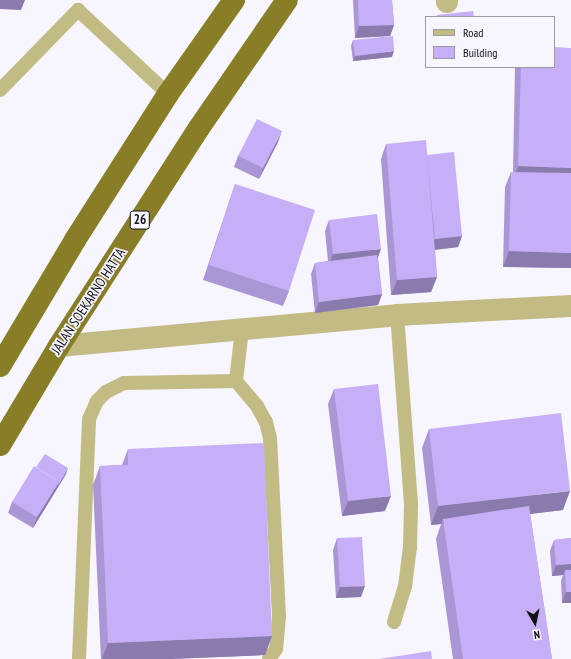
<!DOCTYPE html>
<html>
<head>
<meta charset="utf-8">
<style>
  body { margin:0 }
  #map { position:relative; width:571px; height:659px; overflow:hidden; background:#f7f5fe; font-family:"PT Sans Narrow",sans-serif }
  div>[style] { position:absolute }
  .service>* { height:14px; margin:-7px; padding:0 7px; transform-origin:7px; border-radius:7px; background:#c2bb84 }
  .minor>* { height:22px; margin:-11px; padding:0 11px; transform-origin:11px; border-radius:11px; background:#c2bb84 }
  .trunk>* { height:22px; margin:-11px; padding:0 11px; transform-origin:11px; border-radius:11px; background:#897e28 }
  .wall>* { inset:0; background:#aa96d4 }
  .shaded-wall>* { inset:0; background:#8b7aad }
  .building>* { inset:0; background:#c6aff7 }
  span { translate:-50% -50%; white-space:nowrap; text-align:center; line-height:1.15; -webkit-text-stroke:3.5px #f7f5fe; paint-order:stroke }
  .shield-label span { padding:1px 3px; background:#f7f5fe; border:1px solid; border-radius:3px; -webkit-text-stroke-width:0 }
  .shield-label { font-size:13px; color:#131118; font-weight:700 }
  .street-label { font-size:14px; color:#131118 }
  .legend { position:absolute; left:425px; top:16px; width:130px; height:52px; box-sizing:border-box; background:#f7f5fe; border:1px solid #9c9aa2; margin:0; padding:5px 7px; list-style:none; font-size:12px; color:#131118 }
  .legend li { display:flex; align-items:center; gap:8px; height:20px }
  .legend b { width:20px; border:1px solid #9c9aa2 }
  .north { position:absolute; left:515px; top:603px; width:40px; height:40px; -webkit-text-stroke:3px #f7f5fe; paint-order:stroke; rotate:171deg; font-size:11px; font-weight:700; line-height:16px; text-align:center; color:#131118 }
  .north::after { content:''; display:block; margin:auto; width:14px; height:18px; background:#131118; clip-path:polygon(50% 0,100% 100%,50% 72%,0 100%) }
</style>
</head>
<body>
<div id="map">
  <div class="service">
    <i style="left:0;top:90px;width:112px;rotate:-45.7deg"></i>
    <i style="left:78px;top:10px;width:123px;rotate:43deg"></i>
    <i style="left:242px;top:329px;width:52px;rotate:96.6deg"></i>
    <i style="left:236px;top:381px;width:33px;rotate:50deg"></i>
    <i style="left:257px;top:406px;width:18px;rotate:61deg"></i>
    <i style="left:266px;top:422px;width:16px;rotate:76deg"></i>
    <i style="left:270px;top:438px;width:178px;rotate:87.1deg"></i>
    <i style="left:279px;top:616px;width:33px;rotate:95deg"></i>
    <i style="left:276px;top:649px;width:12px;rotate:125deg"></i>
    <i style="left:394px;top:622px;width:37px;rotate:-73deg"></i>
    <i style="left:405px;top:587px;width:39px;rotate:-83deg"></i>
    <i style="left:410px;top:548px;width:44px;rotate:-88.7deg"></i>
    <i style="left:411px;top:504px;width:190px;rotate:-94.2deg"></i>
    <i style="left:79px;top:659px;width:240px;rotate:-87.6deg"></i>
    <i style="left:89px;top:419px;width:20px;rotate:-66deg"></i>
    <i style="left:97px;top:401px;width:13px;rotate:-45deg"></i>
    <i style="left:106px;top:392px;width:20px;rotate:-27deg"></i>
    <i style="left:124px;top:383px;width:112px;rotate:-1deg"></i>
  </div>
  <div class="minor">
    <i style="left:447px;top:2px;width:2px;rotate:-90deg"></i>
    <i style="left:59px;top:346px;width:339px;rotate:-5.2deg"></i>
    <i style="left:397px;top:315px;width:174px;rotate:-3deg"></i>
  </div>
  <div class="trunk">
    <i style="left:0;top:366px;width:147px;rotate:-59.2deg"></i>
    <i style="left:75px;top:240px;width:173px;rotate:-57.5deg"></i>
    <i style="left:168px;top:94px;width:115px;rotate:-54.9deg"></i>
    <i style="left:0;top:445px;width:115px;rotate:-59.2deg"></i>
    <i style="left:59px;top:346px;width:259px;rotate:-57.3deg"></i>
    <i style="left:199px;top:128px;width:155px;rotate:-55.5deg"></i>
  </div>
  <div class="wall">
    <i style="clip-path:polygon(353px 0,392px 0,394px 25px,390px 36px,355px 38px)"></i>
    <i style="clip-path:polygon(353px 40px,392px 57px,353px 61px,351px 46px)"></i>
    <i style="clip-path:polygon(571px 48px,571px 268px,503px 267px,505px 187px,511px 172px,513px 172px,515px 67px,554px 67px)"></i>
    <i style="clip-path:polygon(278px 142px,259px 179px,234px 167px,238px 156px)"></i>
    <i style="clip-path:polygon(386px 144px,427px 155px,462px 236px,458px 247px,435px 250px,437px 277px,431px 292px,391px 295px,381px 159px)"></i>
    <i style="clip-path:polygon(235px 184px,289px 291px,283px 306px,203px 280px)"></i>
    <i style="clip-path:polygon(329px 220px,378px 258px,382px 294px,378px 305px,315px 313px,311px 274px,315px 263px,328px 261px,325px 231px)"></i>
    <i style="clip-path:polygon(334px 389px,385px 511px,342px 516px,328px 404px)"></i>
    <i style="clip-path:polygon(429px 429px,563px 510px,530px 514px,552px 659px,453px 659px,436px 539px,441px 524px,431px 525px,422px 448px)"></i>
    <i style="clip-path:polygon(128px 449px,272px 636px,265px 655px,170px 659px,101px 659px,93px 485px,100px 466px,122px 465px)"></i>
    <i style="clip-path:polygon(66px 474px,33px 528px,8px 513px,12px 502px)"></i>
    <i style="clip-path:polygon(337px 538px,361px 597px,336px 598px,333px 550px)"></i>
    <i style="clip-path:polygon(571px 538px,571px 603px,562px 603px,561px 581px,563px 575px,552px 576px,550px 551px,554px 540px)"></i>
  </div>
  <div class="shaded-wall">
    <i style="clip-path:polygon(0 0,25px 0,21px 10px,0 9px)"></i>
    <i style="clip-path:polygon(394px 25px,390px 36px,355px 38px,359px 26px)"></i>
    <i style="clip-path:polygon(394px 51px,392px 57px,353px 61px,355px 56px)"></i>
    <i style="clip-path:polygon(282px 131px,278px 142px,259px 179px,263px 168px)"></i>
    <i style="clip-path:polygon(518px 166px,571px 168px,571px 183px,513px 182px)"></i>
    <i style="clip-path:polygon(462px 236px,458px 247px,431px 250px,435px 239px)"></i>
    <i style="clip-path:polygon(381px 249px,377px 260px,329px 265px,333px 254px)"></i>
    <i style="clip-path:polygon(509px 251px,571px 253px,571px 268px,503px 267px)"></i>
    <i style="clip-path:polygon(437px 277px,431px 292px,391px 295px,397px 280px)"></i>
    <i style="clip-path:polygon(382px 294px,378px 305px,315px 313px,319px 302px)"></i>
    <i style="clip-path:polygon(68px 468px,66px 474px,33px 528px,37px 517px)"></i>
    <i style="clip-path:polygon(570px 491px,563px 510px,443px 524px,443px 519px,441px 524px,431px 525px,438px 506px)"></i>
    <i style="clip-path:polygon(391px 496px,385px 511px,342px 516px,348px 501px)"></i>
    <i style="clip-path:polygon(571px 564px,571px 575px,565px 570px,563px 575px,552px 576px,556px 565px)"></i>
    <i style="clip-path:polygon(365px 586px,361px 597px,336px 598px,340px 587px)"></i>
    <i style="clip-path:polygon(566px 592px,571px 592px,571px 603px,562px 603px)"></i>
    <i style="clip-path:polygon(272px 636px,265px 655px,170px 659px,102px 659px,108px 643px)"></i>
  </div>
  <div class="building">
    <i style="clip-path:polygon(358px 0,392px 0,394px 25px,359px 26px)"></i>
    <i style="clip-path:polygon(473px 11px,474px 17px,437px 17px,437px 15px)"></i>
    <i style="clip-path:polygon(393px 36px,394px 51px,355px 56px,353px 40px)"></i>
    <i style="clip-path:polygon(554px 47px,571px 48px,571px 168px,518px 166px,521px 67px,554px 67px)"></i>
    <i style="clip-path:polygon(257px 119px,282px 131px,263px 168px,238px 156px)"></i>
    <i style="clip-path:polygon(426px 140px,437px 277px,397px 280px,386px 144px)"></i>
    <i style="clip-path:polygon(454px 152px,462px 236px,435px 239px,427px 155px)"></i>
    <i style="clip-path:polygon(511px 172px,571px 173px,571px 253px,509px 251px)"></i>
    <i style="clip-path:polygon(235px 184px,315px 210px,289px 291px,209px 265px)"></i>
    <i style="clip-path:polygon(377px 214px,381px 249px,333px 254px,329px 220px)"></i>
    <i style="clip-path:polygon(377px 255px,382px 294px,319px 302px,315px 263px)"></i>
    <i style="clip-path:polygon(378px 384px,391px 496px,348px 501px,334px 389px)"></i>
    <i style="clip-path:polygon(561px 413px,570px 491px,438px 506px,429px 429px)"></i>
    <i style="clip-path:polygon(264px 443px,272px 636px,108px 643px,100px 466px,128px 465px,128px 449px)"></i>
    <i style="clip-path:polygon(45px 454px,68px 468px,58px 486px,59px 482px,36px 467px)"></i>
    <i style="clip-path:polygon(34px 466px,59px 482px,37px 517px,12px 502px)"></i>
    <i style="clip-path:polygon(529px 506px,552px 659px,463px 659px,443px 519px)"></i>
    <i style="clip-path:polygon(362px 537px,365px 586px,340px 587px,337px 538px)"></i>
    <i style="clip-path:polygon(571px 538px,571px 564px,556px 565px,554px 540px)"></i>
    <i style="clip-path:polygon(565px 570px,571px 570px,571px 592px,566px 592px)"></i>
    <i style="clip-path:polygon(431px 651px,432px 659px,379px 659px)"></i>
  </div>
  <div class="shield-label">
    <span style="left:140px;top:220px">26</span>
  </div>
  <div class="street-label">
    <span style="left:88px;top:301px;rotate:-57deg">JALAN SOEKARNO HATTA</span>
  </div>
  <ul class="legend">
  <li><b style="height:5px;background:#c2bb84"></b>Road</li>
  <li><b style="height:11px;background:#c6aff7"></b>Building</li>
  </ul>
  <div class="north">N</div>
</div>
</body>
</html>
